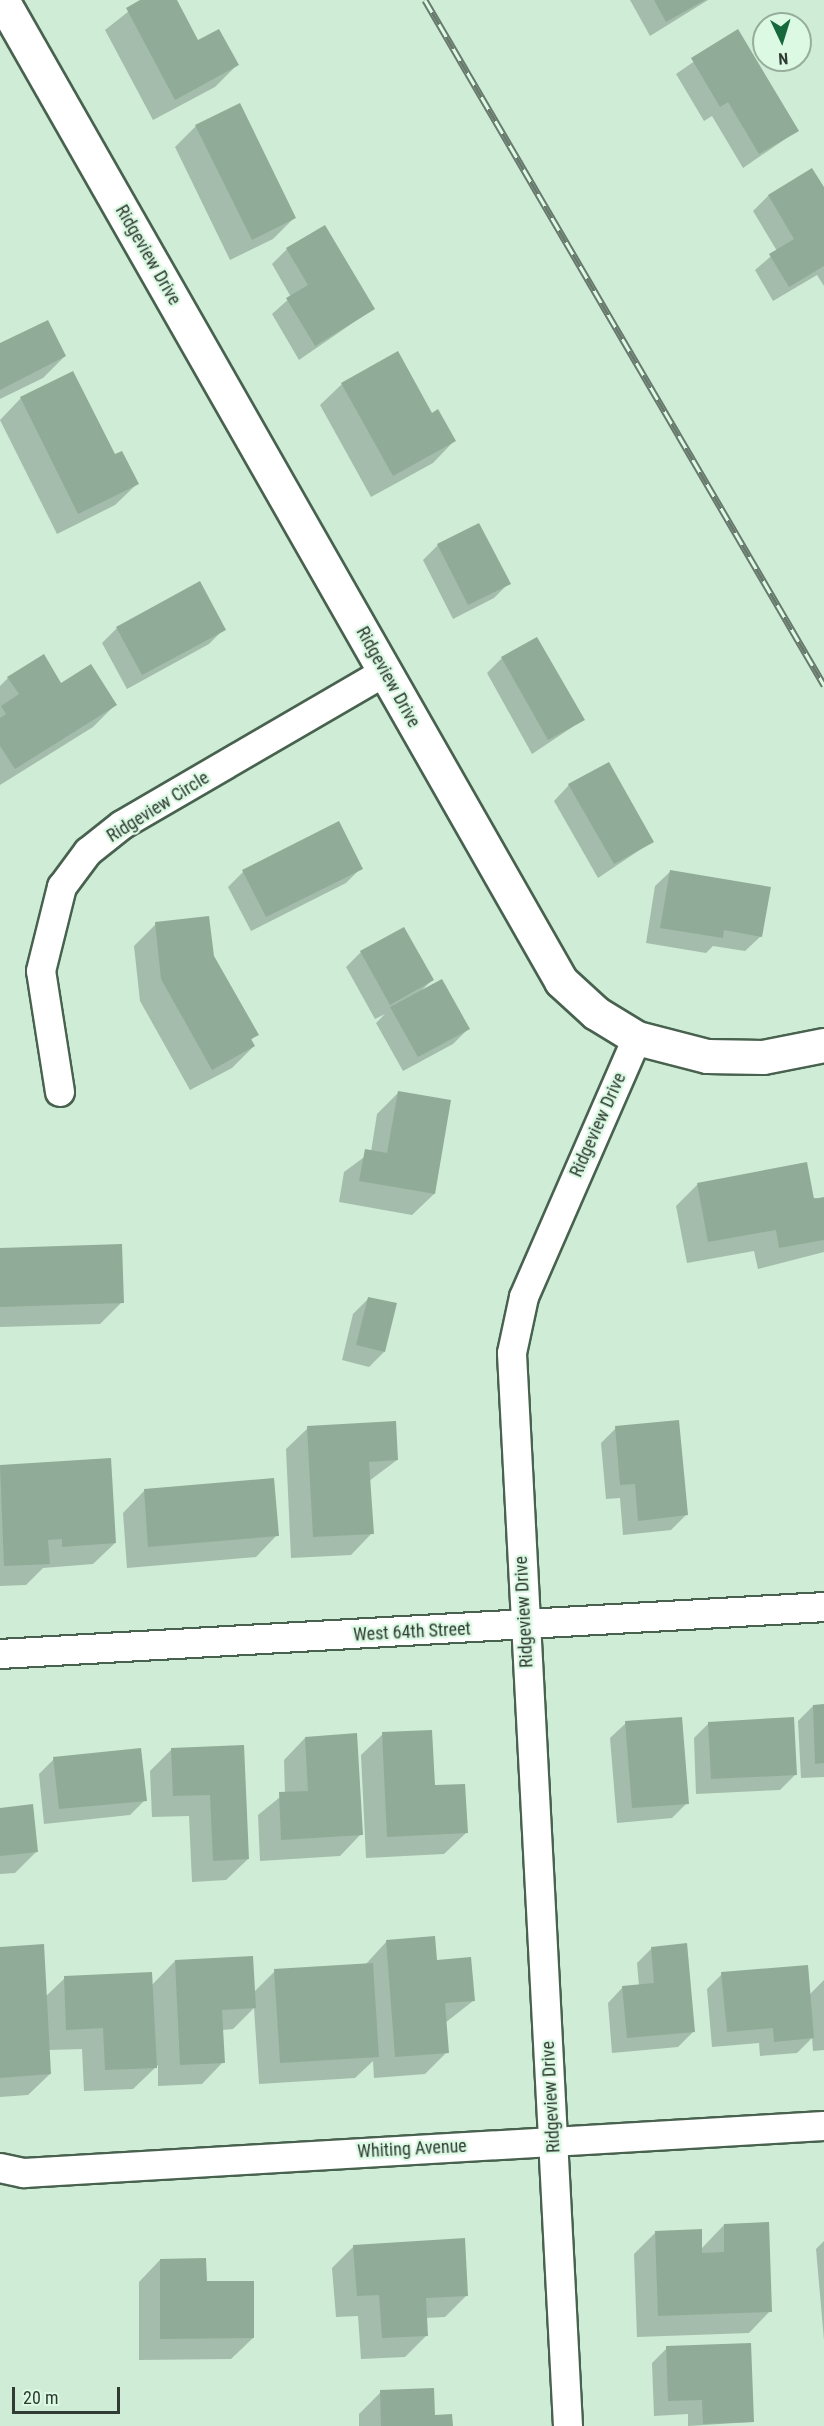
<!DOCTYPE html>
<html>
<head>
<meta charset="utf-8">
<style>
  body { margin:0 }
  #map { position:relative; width:824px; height:2426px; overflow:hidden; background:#ceecd6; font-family:"Roboto Condensed",sans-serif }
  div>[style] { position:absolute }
  .shadow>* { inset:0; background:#0003 }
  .building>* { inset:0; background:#90ac98 }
  .roads { filter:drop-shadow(2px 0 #48624f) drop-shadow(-2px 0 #48624f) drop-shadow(0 2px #48624f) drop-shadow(0 -2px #48624f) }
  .street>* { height:28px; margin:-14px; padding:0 14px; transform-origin:14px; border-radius:14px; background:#fff }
  .secondary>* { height:33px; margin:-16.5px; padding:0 16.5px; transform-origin:16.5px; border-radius:16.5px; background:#fff }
  .rail>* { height:7px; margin-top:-3.5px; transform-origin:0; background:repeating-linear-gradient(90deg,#dbf9e3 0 14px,#687a6d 0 28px); box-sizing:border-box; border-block:2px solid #687a6d }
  span { translate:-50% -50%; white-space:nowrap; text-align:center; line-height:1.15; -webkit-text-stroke:4.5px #dbf9e3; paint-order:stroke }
  .street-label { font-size:18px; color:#303c33 }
  .north { position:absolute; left:752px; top:12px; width:60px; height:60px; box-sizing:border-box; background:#dbf9e3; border:2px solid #97ad9d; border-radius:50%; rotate:176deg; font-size:16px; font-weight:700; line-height:24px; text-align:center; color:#303c33 }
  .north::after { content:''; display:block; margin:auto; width:21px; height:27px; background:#15693b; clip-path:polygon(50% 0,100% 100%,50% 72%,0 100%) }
  .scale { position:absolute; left:12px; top:2387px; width:108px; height:27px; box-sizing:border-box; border:3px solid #303c33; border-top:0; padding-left:8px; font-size:18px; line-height:21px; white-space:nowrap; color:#303c33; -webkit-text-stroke:4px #dbf9e3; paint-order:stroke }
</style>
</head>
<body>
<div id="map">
  <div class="shadow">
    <i style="clip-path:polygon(143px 0,175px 0,197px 42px,237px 65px,215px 87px,153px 120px,105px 30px)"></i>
    <i style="clip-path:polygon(630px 0,708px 0,650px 36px)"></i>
    <i style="clip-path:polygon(738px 31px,797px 131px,743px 168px,712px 116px,704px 121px,676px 74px)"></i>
    <i style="clip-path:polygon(196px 126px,294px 218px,273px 239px,230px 260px,175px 147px)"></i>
    <i style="clip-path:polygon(824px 189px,824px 286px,817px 275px,773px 301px,755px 270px,777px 251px,753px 211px,768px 196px)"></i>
    <i style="clip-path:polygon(287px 249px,373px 309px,299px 360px,272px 314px,291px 297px,272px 264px)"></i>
    <i style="clip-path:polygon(0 345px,65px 356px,43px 378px,0 399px)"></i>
    <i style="clip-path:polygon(342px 384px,432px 415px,454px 441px,433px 463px,371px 497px,320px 405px)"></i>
    <i style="clip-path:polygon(21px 398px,114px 456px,137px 484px,115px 505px,57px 534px,0 420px)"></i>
    <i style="clip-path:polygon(438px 545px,509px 583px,494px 598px,453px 619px,423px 560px)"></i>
    <i style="clip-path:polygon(117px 628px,224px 629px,209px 644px,127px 689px,102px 643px)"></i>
    <i style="clip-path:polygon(502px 658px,583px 720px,532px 754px,487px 673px)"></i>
    <i style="clip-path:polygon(8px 678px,61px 685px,115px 705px,93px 727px,0 785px,0 686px)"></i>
    <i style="clip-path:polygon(569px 785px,653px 841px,598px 878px,554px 801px)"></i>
    <i style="clip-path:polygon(361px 868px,346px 883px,251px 931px,228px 887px,243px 872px)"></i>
    <i style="clip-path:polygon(671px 871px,761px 936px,745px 951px,713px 946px,706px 953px,646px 943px,655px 886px)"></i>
    <i style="clip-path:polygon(156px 924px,213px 956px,257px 1034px,250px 1041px,254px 1046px,232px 1068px,190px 1090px,140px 1001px,134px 946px)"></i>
    <i style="clip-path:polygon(361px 952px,432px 980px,421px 991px,468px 1029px,453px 1044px,403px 1071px,376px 1023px,385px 1014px,375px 1019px,346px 967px)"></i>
    <i style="clip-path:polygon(399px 1092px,434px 1194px,412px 1215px,339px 1202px,344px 1172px,371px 1152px,377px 1114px)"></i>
    <i style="clip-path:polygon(698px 1184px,824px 1199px,824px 1252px,758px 1269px,754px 1251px,687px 1263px,676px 1206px)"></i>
    <i style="clip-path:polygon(0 1250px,122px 1302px,100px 1324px,0 1327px)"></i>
    <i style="clip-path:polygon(368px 1299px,395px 1304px,384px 1352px,369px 1367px,342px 1360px,353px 1314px)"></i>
    <i style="clip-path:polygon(308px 1428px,397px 1460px,369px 1481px,372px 1533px,351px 1555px,291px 1558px,286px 1449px)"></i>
    <i style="clip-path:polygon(616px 1428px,686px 1515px,671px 1530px,623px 1535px,620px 1498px,606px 1499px,601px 1443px)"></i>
    <i style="clip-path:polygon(110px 1460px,115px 1543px,93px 1564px,43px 1568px,26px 1585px,0 1586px,0 1467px)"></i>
    <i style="clip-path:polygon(144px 1491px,277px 1535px,256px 1557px,127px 1568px,123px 1513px)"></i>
    <i style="clip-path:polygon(813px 1706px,824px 1706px,824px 1777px,801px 1778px,798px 1721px)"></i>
    <i style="clip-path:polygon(626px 1723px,687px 1803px,672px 1818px,617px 1823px,610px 1738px)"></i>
    <i style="clip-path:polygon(709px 1723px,795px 1775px,780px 1790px,696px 1794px,694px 1738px)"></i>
    <i style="clip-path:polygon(383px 1734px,433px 1787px,466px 1833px,444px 1854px,366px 1858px,361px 1755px)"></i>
    <i style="clip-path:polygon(305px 1738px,361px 1834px,340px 1856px,260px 1861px,258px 1815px,285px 1793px,284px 1760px)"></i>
    <i style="clip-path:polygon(243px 1747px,248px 1859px,226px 1880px,192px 1882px,189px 1816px,152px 1817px,150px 1771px,171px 1750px)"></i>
    <i style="clip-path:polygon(54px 1759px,145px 1800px,130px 1815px,44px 1824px,39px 1774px)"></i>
    <i style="clip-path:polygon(0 1808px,37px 1851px,15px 1873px,0 1874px)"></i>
    <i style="clip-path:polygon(387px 1941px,436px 1962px,473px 2001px,445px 2023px,447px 2052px,425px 2074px,374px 2078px,373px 2061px,355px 2078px,259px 2084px,254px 2008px,233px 2029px,222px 2030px,223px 2062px,202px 2084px,158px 2086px,158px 2065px,133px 2089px,84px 2091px,82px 2049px,49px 2050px,50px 2074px,28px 2095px,0 2097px,0 1948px,45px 1997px,65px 1978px,151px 1986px,175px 1961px,254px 1992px,275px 1971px,365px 1965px)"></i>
    <i style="clip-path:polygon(652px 1948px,693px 2032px,678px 2047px,612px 2053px,608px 2003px,623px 1987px,639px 1986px,637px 1963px)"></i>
    <i style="clip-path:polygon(722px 1974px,809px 1995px,824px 1980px,824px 2050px,813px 2051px,812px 2038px,797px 2053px,760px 2056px,759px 2043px,712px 2047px,707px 1989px)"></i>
    <i style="clip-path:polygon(724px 2225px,770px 2311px,749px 2333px,637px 2337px,634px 2254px,655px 2233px,701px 2249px)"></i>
    <i style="clip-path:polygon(824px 2241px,824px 2340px,816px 2249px)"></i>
    <i style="clip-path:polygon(354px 2246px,467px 2295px,445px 2317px,425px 2318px,427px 2335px,405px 2357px,361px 2359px,358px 2316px,336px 2317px,332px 2268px)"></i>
    <i style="clip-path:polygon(160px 2260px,205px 2283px,253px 2338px,231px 2359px,139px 2360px,139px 2282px)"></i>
    <i style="clip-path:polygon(667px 2348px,752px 2422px,688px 2426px,688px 2414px,654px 2416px,652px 2363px)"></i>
    <i style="clip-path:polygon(381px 2392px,434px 2416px,451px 2426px,359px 2426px,359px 2414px)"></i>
  </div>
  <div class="building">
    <i style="clip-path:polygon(140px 0,177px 0,198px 40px,219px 29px,239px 65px,175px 100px,126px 8px)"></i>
    <i style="clip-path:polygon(654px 0,705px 0,666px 22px)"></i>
    <i style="clip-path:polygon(738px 29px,799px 131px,759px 154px,728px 102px,720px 107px,691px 58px)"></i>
    <i style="clip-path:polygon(240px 103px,296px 218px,252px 240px,195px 125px)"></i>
    <i style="clip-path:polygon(812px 168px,824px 187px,824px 266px,789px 287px,769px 254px,794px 239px,768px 195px)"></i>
    <i style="clip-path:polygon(325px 225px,375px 309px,315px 346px,286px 298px,308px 285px,286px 248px)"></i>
    <i style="clip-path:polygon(48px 320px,66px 356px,0 390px,0 343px)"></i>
    <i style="clip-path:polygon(398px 351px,432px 413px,438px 409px,456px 441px,393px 476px,341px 383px)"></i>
    <i style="clip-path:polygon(73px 371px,115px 454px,122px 451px,139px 484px,78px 514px,20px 397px)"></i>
    <i style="clip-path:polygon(479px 523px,511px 584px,468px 605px,437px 544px)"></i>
    <i style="clip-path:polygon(200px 581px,226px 630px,142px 675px,116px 627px)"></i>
    <i style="clip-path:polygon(537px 637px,585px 720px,548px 740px,501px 657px)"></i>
    <i style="clip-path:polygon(44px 654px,61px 683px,91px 664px,117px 705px,15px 769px,0 746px,0 718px,6px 714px,1px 706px,19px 694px,7px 677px)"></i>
    <i style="clip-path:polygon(609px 762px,654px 842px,614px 864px,568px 784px)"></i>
    <i style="clip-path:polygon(339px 821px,363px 869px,266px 917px,242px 870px)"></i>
    <i style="clip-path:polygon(670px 870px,771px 887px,762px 937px,724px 930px,723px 938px,660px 928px)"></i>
    <i style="clip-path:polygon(209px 916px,214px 956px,259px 1035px,251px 1039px,255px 1046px,212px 1070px,161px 979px,155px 922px)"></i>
    <i style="clip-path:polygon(404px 927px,434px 980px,390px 1005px,360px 951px)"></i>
    <i style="clip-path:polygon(442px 979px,470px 1029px,418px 1057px,390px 1007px)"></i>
    <i style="clip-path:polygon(398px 1091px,451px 1100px,435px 1194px,359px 1181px,365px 1149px,387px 1153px)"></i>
    <i style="clip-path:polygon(807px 1162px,814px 1199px,824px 1197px,824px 1240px,779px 1248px,776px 1230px,708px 1242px,697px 1183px)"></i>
    <i style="clip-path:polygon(122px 1244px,124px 1303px,0 1307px,0 1248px)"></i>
    <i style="clip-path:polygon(368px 1297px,397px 1303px,385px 1352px,356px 1345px)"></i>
    <i style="clip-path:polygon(679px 1420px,688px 1515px,638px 1521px,635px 1484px,620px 1485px,615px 1426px)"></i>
    <i style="clip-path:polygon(396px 1421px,398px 1460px,369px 1462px,374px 1534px,313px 1537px,307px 1426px)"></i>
    <i style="clip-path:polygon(111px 1458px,116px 1543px,62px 1547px,62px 1539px,48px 1540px,50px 1564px,4px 1566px,0 1465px)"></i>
    <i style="clip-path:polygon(274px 1478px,279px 1536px,148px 1547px,144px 1489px)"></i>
    <i style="clip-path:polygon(824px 1704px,824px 1763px,815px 1764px,813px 1705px)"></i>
    <i style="clip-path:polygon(682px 1717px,689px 1804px,632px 1808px,625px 1721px)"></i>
    <i style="clip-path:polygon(794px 1717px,797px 1775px,711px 1779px,708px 1722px)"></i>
    <i style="clip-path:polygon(432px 1730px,435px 1785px,465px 1784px,468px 1833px,387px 1837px,382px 1732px)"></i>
    <i style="clip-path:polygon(357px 1733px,363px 1835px,281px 1840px,279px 1792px,308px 1791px,305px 1737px)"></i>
    <i style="clip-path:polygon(244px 1745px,249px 1859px,213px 1861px,210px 1795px,173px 1796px,171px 1748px)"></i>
    <i style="clip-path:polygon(141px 1748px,147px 1801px,59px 1809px,53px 1757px)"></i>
    <i style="clip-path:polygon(33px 1804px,38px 1852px,0 1856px,0 1808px)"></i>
    <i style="clip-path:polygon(435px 1936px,437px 1960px,471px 1957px,475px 2001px,445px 2003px,449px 2053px,395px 2057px,386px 1940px)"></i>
    <i style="clip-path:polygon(687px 1943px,695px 2032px,627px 2038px,622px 1986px,654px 1983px,651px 1947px)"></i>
    <i style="clip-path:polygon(44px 1944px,51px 2074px,0 2078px,0 1947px)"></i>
    <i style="clip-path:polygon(253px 1956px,256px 2008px,222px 2010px,225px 2063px,180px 2065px,175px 1960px)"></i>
    <i style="clip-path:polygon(373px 1963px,379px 2057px,280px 2063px,274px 1969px)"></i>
    <i style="clip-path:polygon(808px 1965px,814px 2038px,774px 2042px,773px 2028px,727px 2032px,721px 1972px)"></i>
    <i style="clip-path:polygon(152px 1972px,157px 2068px,105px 2070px,103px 2028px,66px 2030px,64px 1976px)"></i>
    <i style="clip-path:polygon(769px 2222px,772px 2312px,658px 2316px,655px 2231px,702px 2229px,702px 2253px,724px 2252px,724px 2224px)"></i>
    <i style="clip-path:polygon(465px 2238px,468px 2296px,426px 2298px,428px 2336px,382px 2338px,379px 2295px,357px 2296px,353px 2245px)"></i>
    <i style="clip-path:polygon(206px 2258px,207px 2281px,254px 2281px,254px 2338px,160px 2339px,160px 2259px)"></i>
    <i style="clip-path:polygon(751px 2343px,754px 2422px,703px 2424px,702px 2400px,668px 2401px,666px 2346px)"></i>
    <i style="clip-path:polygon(434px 2388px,435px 2415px,452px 2414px,453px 2426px,381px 2426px,380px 2390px)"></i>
  </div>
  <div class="roads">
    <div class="street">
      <i style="left:60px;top:1092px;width:122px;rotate:-98.9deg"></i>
      <i style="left:41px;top:971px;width:87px;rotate:-76deg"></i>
      <i style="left:62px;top:887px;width:44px;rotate:-53.4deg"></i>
      <i style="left:88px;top:852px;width:43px;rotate:-38.5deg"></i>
      <i style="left:122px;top:825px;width:304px;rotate:-30.2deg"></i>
      <i style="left:0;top:1654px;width:825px;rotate:-3.26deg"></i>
      <i style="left:0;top:2168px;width:25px;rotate:12deg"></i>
      <i style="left:24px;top:2173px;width:801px;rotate:-3.36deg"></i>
      <i style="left:568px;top:2426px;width:1074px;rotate:-92.99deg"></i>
      <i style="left:512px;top:1353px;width:57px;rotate:-77.9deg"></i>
      <i style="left:524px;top:1297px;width:283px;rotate:-66.4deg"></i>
    </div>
    <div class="secondary">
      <i style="left:2px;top:0;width:1129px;rotate:60.32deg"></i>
      <i style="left:561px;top:981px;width:47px;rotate:42.4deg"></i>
      <i style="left:596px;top:1013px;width:48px;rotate:31.4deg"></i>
      <i style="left:637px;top:1038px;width:72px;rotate:14.4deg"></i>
      <i style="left:707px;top:1056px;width:56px;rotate:1deg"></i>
      <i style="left:763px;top:1057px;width:62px;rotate:-11.1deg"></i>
    </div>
  </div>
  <div class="rail">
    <i style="left:425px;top:0;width:793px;rotate:59.78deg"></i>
  </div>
  <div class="street-label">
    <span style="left:148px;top:255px;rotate:60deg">Ridgeview Drive</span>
    <span style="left:388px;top:677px;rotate:61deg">Ridgeview Drive</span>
    <span style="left:158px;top:807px;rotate:-32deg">Ridgeview Circle</span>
    <span style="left:598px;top:1125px;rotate:-66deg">Ridgeview Drive</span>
    <span style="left:524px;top:1612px;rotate:-93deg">Ridgeview Drive</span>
    <span style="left:412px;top:1632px;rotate:-3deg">West 64th Street</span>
    <span style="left:551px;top:2097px;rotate:-93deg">Ridgeview Drive</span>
    <span style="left:412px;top:2149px;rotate:-3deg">Whiting Avenue</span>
  </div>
  <div class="north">N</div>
  <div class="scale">20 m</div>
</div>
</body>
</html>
